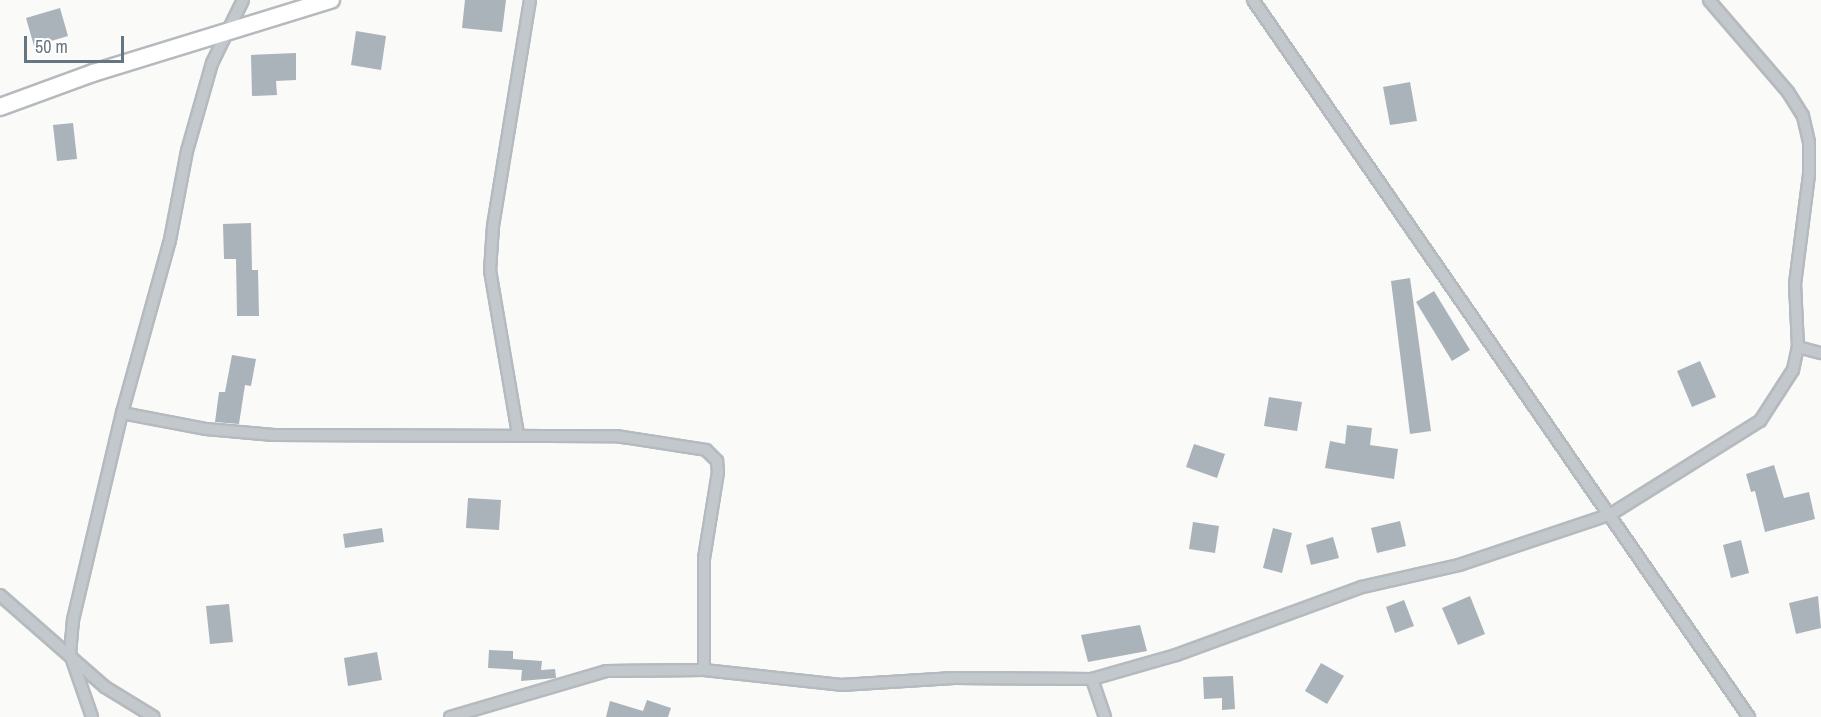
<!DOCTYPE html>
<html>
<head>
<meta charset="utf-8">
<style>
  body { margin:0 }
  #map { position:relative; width:1821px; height:717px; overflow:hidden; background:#fafaf8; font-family:"Archivo Narrow",sans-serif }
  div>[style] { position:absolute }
  .building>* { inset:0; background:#aab3b9 }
  .roads { filter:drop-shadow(2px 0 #b5babe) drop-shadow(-2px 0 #b5babe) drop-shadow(0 2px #b5babe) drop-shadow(0 -2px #b5babe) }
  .minor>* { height:10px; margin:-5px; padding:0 5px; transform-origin:5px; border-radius:5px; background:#c3c8cc }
  .primary>* { height:16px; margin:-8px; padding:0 8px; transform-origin:8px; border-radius:8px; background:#fff }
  span { translate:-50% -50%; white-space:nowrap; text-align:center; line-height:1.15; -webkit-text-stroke:6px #fff; paint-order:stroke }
  .scale { position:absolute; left:24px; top:36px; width:100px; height:27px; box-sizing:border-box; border:3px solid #657683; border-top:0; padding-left:8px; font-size:18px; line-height:21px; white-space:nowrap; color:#657683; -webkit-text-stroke:4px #fff; paint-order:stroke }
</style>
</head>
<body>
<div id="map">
  <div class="building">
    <i style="clip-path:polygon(465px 0,506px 0,502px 32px,462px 28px)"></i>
    <i style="clip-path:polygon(60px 8px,68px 36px,34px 46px,26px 18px)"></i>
    <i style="clip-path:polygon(356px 31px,386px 36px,381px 70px,351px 65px)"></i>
    <i style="clip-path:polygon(296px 53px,296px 80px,276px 81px,277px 95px,252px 96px,251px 55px)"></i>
    <i style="clip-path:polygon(1410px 82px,1417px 121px,1390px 125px,1383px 87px)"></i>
    <i style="clip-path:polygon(73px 123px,77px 159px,57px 161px,53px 125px)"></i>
    <i style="clip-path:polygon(251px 223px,252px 270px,258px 270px,259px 316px,237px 316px,236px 259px,224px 259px,223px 224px)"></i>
    <i style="clip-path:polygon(1410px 278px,1431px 431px,1410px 434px,1391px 281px)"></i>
    <i style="clip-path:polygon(1434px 291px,1470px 350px,1452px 361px,1416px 302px)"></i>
    <i style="clip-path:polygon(232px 355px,256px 359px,251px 386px,245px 385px,239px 424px,215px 422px,219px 392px,225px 392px)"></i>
    <i style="clip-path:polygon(1700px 361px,1716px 397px,1692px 407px,1677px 371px)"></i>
    <i style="clip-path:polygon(1269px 397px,1302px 402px,1297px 431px,1264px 426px)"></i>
    <i style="clip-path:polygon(1347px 425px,1372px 428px,1370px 445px,1398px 449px,1394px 479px,1325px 468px,1330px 441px,1345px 444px)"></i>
    <i style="clip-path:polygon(1194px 444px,1225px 454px,1217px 478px,1186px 467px)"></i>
    <i style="clip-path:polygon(1774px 465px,1784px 498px,1809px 492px,1815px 519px,1765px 532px,1755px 491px,1751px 492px,1746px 474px)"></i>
    <i style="clip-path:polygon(468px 498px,501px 500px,499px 530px,466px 528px)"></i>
    <i style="clip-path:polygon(1400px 521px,1406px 546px,1377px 553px,1371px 528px)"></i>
    <i style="clip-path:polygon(1193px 522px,1219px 526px,1215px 553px,1189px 549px)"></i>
    <i style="clip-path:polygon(382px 528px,384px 542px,345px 548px,343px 534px)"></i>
    <i style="clip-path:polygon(1273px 528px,1292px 533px,1282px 573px,1263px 568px)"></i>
    <i style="clip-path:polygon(1333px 537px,1339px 558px,1311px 565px,1306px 545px)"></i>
    <i style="clip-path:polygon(1741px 540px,1749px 573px,1731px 578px,1723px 545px)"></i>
    <i style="clip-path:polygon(1470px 596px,1485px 634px,1458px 645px,1442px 608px)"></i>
    <i style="clip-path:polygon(1818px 596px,1821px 628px,1796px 634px,1789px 603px)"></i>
    <i style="clip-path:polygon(1404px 600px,1414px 626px,1395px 633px,1386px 607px)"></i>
    <i style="clip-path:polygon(229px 604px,233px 642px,210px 644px,206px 606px)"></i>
    <i style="clip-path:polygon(1140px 625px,1147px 651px,1088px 662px,1081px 635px)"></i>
    <i style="clip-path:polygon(489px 650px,513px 651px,513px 659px,542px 661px,541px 670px,555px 669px,556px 678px,521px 681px,522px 670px,488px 668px)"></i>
    <i style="clip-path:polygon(377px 652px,382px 680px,348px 686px,344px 658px)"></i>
    <i style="clip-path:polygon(1321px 663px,1344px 676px,1327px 704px,1305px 691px)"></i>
    <i style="clip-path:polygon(1233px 676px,1235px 709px,1222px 710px,1222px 698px,1204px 699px,1203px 677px)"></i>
    <i style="clip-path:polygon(647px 700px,671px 708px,668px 717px,606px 717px,610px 701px,643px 711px)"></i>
  </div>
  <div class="roads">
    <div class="minor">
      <i style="left:1253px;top:0;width:872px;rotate:55.33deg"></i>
      <i style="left:1798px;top:347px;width:24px;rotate:15deg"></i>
      <i style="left:122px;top:413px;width:86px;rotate:10.8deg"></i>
      <i style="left:206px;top:429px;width:68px;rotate:5deg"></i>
      <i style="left:274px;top:435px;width:342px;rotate:0.2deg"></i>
      <i style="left:616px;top:436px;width:91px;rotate:8.8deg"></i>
      <i style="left:706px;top:450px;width:16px;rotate:45deg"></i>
      <i style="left:717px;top:461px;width:11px;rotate:85deg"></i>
      <i style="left:718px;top:472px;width:87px;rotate:99.2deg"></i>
      <i style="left:704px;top:558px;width:112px;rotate:90deg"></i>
      <i style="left:518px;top:434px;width:165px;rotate:-99.7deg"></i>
      <i style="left:490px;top:271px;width:45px;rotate:-86.2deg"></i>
      <i style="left:493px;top:226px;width:229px;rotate:-80.7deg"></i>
      <i style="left:0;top:595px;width:140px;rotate:41.2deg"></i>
      <i style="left:105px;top:687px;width:57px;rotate:31.5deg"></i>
      <i style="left:1092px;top:679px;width:40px;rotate:71.1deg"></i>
      <i style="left:92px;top:717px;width:67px;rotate:-109.2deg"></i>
      <i style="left:70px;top:654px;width:34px;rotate:-85deg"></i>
      <i style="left:73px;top:620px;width:213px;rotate:-76.7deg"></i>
      <i style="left:122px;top:413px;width:180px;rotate:-74.5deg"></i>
      <i style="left:170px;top:240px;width:91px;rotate:-79.2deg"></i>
      <i style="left:187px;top:151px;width:91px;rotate:-74.1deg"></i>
      <i style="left:212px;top:63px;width:70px;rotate:-63.8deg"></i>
      <i style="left:450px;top:717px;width:163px;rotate:-16.4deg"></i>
      <i style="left:606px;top:671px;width:98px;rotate:-0.6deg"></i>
      <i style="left:704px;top:670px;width:138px;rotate:6.2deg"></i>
      <i style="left:841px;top:685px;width:113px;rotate:-3.5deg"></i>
      <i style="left:954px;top:678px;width:138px;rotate:0.4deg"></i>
      <i style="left:1092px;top:679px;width:87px;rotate:-15.9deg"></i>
      <i style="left:1176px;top:655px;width:198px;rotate:-20.1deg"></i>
      <i style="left:1362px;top:587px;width:99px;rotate:-12.8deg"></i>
      <i style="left:1459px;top:565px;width:160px;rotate:-18.5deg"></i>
      <i style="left:1611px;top:514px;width:176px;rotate:-32deg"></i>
      <i style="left:1760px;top:421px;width:61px;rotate:-57.1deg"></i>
      <i style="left:1793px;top:370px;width:24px;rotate:-78deg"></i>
      <i style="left:1798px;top:347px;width:63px;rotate:-92.7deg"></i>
      <i style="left:1795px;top:284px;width:111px;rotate:-82.7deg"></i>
      <i style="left:1809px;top:174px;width:32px;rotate:-90deg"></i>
      <i style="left:1809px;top:142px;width:27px;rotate:-103deg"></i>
      <i style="left:1803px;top:116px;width:28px;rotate:-122deg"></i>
      <i style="left:1788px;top:92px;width:121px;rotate:-130.7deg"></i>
    </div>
    <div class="primary">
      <i style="left:0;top:107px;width:99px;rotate:-20.1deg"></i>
      <i style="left:93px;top:73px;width:249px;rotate:-17.1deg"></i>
    </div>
  </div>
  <div class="scale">50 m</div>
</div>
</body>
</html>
